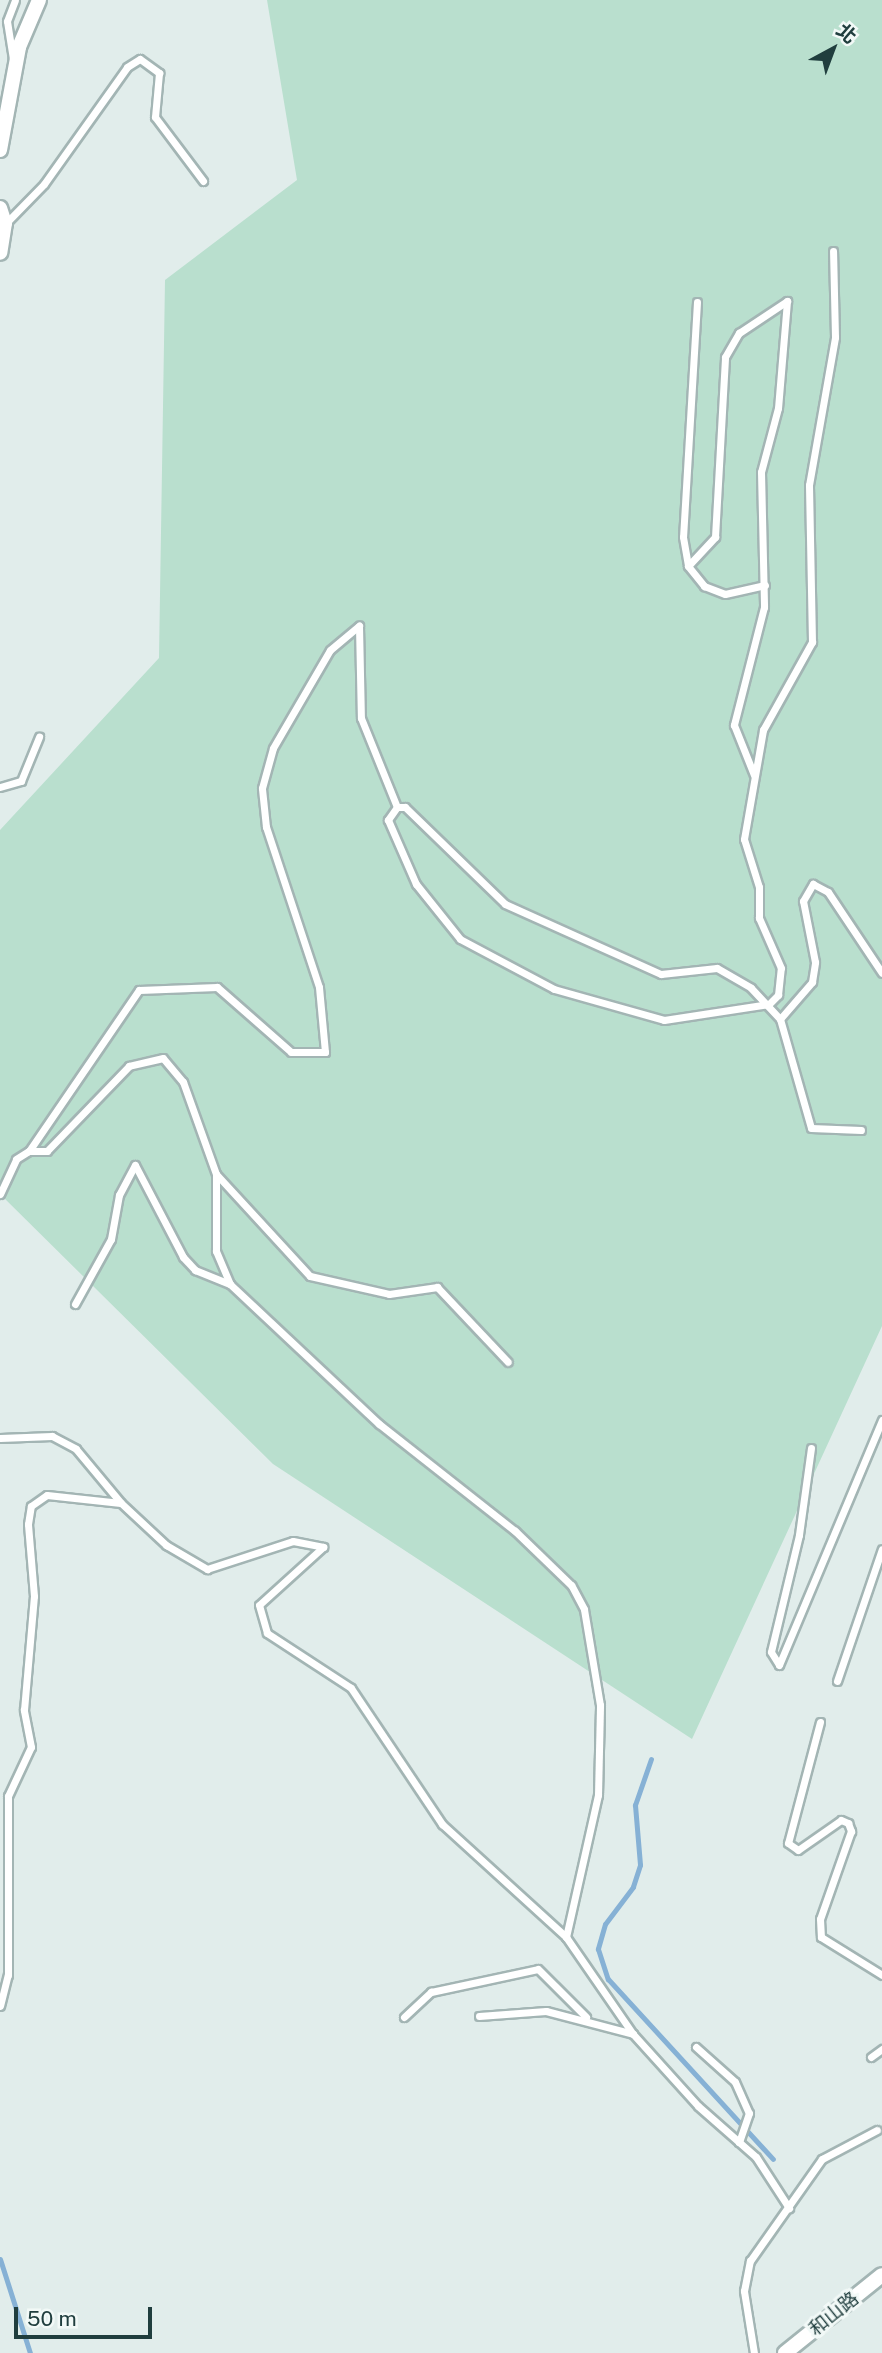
<!DOCTYPE html>
<html>
<head>
<meta charset="utf-8">
<style>
  body { margin:0 }
  #map { position:relative; width:882px; height:2353px; overflow:hidden; background:#e1edeb; font-family:"Public Sans","Noto Sans TC",sans-serif }
  div>[style] { position:absolute }
  .green>* { inset:0; background:#b9dfce }
  .stream>* { height:5px; margin:-2.5px; padding:0 2.5px; transform-origin:2.5px; border-radius:2.5px; background:#86b1d5 }
  .roads { filter:drop-shadow(2px 0 #a3b5b4) drop-shadow(-2px 0 #a3b5b4) drop-shadow(0 2px #a3b5b4) drop-shadow(0 -2px #a3b5b4) }
  .service>* { height:7px; margin:-3.5px; padding:0 3.5px; transform-origin:3.5px; border-radius:3.5px; background:#fff }
  .minor>* { height:14px; margin:-7px; padding:0 7px; transform-origin:7px; border-radius:7px; background:#fff }
  span { translate:-50% -50%; white-space:nowrap; text-align:center; line-height:1.15; -webkit-text-stroke:6px #f2f9f7; paint-order:stroke }
  .street-label { font-size:19px; color:#203e3e }
  .north { position:absolute; left:798px; top:14px; width:70px; height:70px; -webkit-text-stroke:5px #f2f9f7; paint-order:stroke; rotate:41deg; font-size:19px; font-weight:700; line-height:28px; text-align:center; color:#203e3e }
  .north::after { content:''; display:block; margin:auto; width:24px; height:32px; background:#203e3e; clip-path:polygon(50% 0,100% 100%,50% 72%,0 100%) }
  .scale { position:absolute; left:14px; top:2307px; width:138px; height:32px; box-sizing:border-box; border:4px solid #203e3e; border-top:0; padding-left:9px; font-size:21px; line-height:24px; white-space:nowrap; color:#203e3e; -webkit-text-stroke:5px #f2f9f7; paint-order:stroke }
</style>
</head>
<body>
<div id="map">
  <div class="green">
    <i style="clip-path:polygon(267px 0,882px 0,882px 1326px,692px 1739px,273px 1464px,0 1194px,0 830px,159px 658px,165px 280px,297px 180px)"></i>
  </div>
  <div class="stream">
    <i style="left:651px;top:1759px;width:49px;rotate:109.2deg"></i>
    <i style="left:635px;top:1805px;width:60px;rotate:85.2deg"></i>
    <i style="left:640px;top:1865px;width:23px;rotate:108deg"></i>
    <i style="left:633px;top:1887px;width:46px;rotate:127.1deg"></i>
    <i style="left:605px;top:1924px;width:26px;rotate:106deg"></i>
    <i style="left:598px;top:1949px;width:32px;rotate:72deg"></i>
    <i style="left:608px;top:1979px;width:244px;rotate:47.5deg"></i>
    <i style="left:0;top:2259px;width:99px;rotate:72.3deg"></i>
  </div>
  <div class="roads">
    <div class="service">
      <i style="left:13px;top:59px;width:38px;rotate:-99deg"></i>
      <i style="left:7px;top:21px;width:22px;rotate:-69deg"></i>
      <i style="left:6px;top:223px;width:54px;rotate:-45.7deg"></i>
      <i style="left:44px;top:184px;width:143px;rotate:-54.6deg"></i>
      <i style="left:127px;top:67px;width:15px;rotate:-32deg"></i>
      <i style="left:140px;top:59px;width:24px;rotate:36deg"></i>
      <i style="left:159px;top:73px;width:44px;rotate:95.2deg"></i>
      <i style="left:155px;top:117px;width:80px;rotate:53.1deg"></i>
      <i style="left:697px;top:302px;width:235px;rotate:93.4deg"></i>
      <i style="left:683px;top:537px;width:29px;rotate:80deg"></i>
      <i style="left:688px;top:566px;width:40px;rotate:-47deg"></i>
      <i style="left:715px;top:537px;width:180px;rotate:-86.8deg"></i>
      <i style="left:725px;top:357px;width:28px;rotate:-60deg"></i>
      <i style="left:739px;top:333px;width:58px;rotate:-33.7deg"></i>
      <i style="left:787px;top:301px;width:107px;rotate:94.8deg"></i>
      <i style="left:778px;top:408px;width:66px;rotate:104.9deg"></i>
      <i style="left:761px;top:472px;width:135px;rotate:88.7deg"></i>
      <i style="left:764px;top:607px;width:122px;rotate:104.3deg"></i>
      <i style="left:734px;top:725px;width:54px;rotate:68.2deg"></i>
      <i style="left:688px;top:566px;width:26px;rotate:51deg"></i>
      <i style="left:704px;top:586px;width:22px;rotate:21deg"></i>
      <i style="left:725px;top:594px;width:41px;rotate:-12.7deg"></i>
      <i style="left:0;top:787px;width:22px;rotate:-16deg"></i>
      <i style="left:21px;top:781px;width:48px;rotate:-67.8deg"></i>
      <i style="left:397px;top:807px;width:8px"></i>
      <i style="left:405px;top:807px;width:139px;rotate:44.1deg"></i>
      <i style="left:505px;top:904px;width:171px;rotate:24.2deg"></i>
      <i style="left:661px;top:974px;width:56px;rotate:-6.1deg"></i>
      <i style="left:717px;top:968px;width:39px;rotate:30deg"></i>
      <i style="left:751px;top:988px;width:42px;rotate:46.9deg"></i>
      <i style="left:780px;top:1019px;width:113px;rotate:74.1deg"></i>
      <i style="left:811px;top:1128px;width:50px;rotate:2.3deg"></i>
      <i style="left:780px;top:1019px;width:49px;rotate:-49.1deg"></i>
      <i style="left:812px;top:982px;width:20px;rotate:-81deg"></i>
      <i style="left:815px;top:962px;width:62px;rotate:-101.1deg"></i>
      <i style="left:803px;top:901px;width:20px;rotate:-60deg"></i>
      <i style="left:813px;top:884px;width:17px;rotate:28deg"></i>
      <i style="left:828px;top:892px;width:97px;rotate:56.3deg"></i>
      <i style="left:217px;top:1175px;width:137px;rotate:47.4deg"></i>
      <i style="left:310px;top:1276px;width:81px;rotate:12.8deg"></i>
      <i style="left:389px;top:1294px;width:49px;rotate:-8.3deg"></i>
      <i style="left:437px;top:1287px;width:103px;rotate:46.6deg"></i>
      <i style="left:0;top:1194px;width:38px;rotate:-65deg"></i>
      <i style="left:16px;top:1159px;width:15px;rotate:-32deg"></i>
      <i style="left:75px;top:1304px;width:74px;rotate:-61deg"></i>
      <i style="left:111px;top:1239px;width:45px;rotate:-79.7deg"></i>
      <i style="left:119px;top:1195px;width:34px;rotate:-62deg"></i>
      <i style="left:135px;top:1165px;width:104px;rotate:62.4deg"></i>
      <i style="left:183px;top:1257px;width:18px;rotate:47deg"></i>
      <i style="left:195px;top:1270px;width:38px;rotate:22deg"></i>
      <i style="left:230px;top:1284px;width:36px;rotate:-113deg"></i>
      <i style="left:216px;top:1251px;width:77px;rotate:-90deg"></i>
      <i style="left:216px;top:1174px;width:98px;rotate:-109.7deg"></i>
      <i style="left:183px;top:1082px;width:31px;rotate:-130deg"></i>
      <i style="left:163px;top:1058px;width:35px;rotate:167deg"></i>
      <i style="left:129px;top:1066px;width:118px;rotate:134deg"></i>
      <i style="left:47px;top:1151px;width:18px;rotate:180deg"></i>
      <i style="left:29px;top:1151px;width:195px;rotate:-55.7deg"></i>
      <i style="left:139px;top:990px;width:78px;rotate:-2.2deg"></i>
      <i style="left:217px;top:987px;width:98px;rotate:41.3deg"></i>
      <i style="left:291px;top:1052px;width:34px"></i>
      <i style="left:325px;top:1052px;width:65px;rotate:-95.3deg"></i>
      <i style="left:319px;top:987px;width:169px;rotate:-108.3deg"></i>
      <i style="left:266px;top:827px;width:39px;rotate:-96deg"></i>
      <i style="left:262px;top:788px;width:41px;rotate:-74.6deg"></i>
      <i style="left:273px;top:748px;width:113px;rotate:-59.8deg"></i>
      <i style="left:330px;top:650px;width:38px;rotate:-40deg"></i>
      <i style="left:359px;top:626px;width:92px;rotate:88.8deg"></i>
      <i style="left:361px;top:718px;width:96px;rotate:68deg"></i>
      <i style="left:397px;top:807px;width:16px;rotate:125deg"></i>
      <i style="left:388px;top:820px;width:70px;rotate:66.4deg"></i>
      <i style="left:416px;top:884px;width:70px;rotate:51.3deg"></i>
      <i style="left:460px;top:939px;width:106px;rotate:28deg"></i>
      <i style="left:554px;top:989px;width:114px;rotate:15.7deg"></i>
      <i style="left:664px;top:1020px;width:106px;rotate:-8.7deg"></i>
      <i style="left:769px;top:1004px;width:13px;rotate:-45deg"></i>
      <i style="left:778px;top:995px;width:27px;rotate:-84deg"></i>
      <i style="left:781px;top:968px;width:55px;rotate:-113.7deg"></i>
      <i style="left:759px;top:918px;width:31px;rotate:-90deg"></i>
      <i style="left:759px;top:887px;width:50px;rotate:-107.4deg"></i>
      <i style="left:744px;top:839px;width:111px;rotate:-80.1deg"></i>
      <i style="left:763px;top:730px;width:101px;rotate:-60.9deg"></i>
      <i style="left:812px;top:642px;width:157px;rotate:-91.1deg"></i>
      <i style="left:809px;top:485px;width:150px;rotate:-80deg"></i>
      <i style="left:835px;top:337px;width:86px;rotate:-91.3deg"></i>
      <i style="left:0;top:1438px;width:52px;rotate:-2.2deg"></i>
      <i style="left:52px;top:1436px;width:27px;rotate:28deg"></i>
      <i style="left:76px;top:1449px;width:70px;rotate:50.2deg"></i>
      <i style="left:811px;top:1448px;width:88px;rotate:97.9deg"></i>
      <i style="left:799px;top:1535px;width:120px;rotate:103.5deg"></i>
      <i style="left:771px;top:1652px;width:15px;rotate:58deg"></i>
      <i style="left:779px;top:1665px;width:266px;rotate:-67.2deg"></i>
      <i style="left:837px;top:1681px;width:139px;rotate:-71.2deg"></i>
      <i style="left:820px;top:1722px;width:125px;rotate:104.8deg"></i>
      <i style="left:788px;top:1843px;width:12px;rotate:35deg"></i>
      <i style="left:798px;top:1850px;width:52px;rotate:-34.9deg"></i>
      <i style="left:841px;top:1820px;width:8px;rotate:23deg"></i>
      <i style="left:848px;top:1823px;width:9px;rotate:69deg"></i>
      <i style="left:851px;top:1831px;width:93px;rotate:109.4deg"></i>
      <i style="left:820px;top:1919px;width:18px;rotate:87deg"></i>
      <i style="left:821px;top:1937px;width:72px;rotate:31.9deg"></i>
      <i style="left:566px;top:1937px;width:118px;rotate:55.4deg"></i>
      <i style="left:633px;top:2034px;width:97px;rotate:47.9deg"></i>
      <i style="left:698px;top:2106px;width:77px;rotate:41.3deg"></i>
      <i style="left:756px;top:2157px;width:61px;rotate:57.1deg"></i>
      <i style="left:0;top:2006px;width:32px;rotate:-76deg"></i>
      <i style="left:8px;top:1975px;width:179px;rotate:-90deg"></i>
      <i style="left:8px;top:1796px;width:54px;rotate:-64.9deg"></i>
      <i style="left:31px;top:1747px;width:38px;rotate:-101deg"></i>
      <i style="left:24px;top:1710px;width:114px;rotate:-85deg"></i>
      <i style="left:34px;top:1596px;width:72px;rotate:-94.8deg"></i>
      <i style="left:28px;top:1524px;width:18px;rotate:-81deg"></i>
      <i style="left:31px;top:1506px;width:19px;rotate:-35deg"></i>
      <i style="left:47px;top:1495px;width:74px;rotate:6.2deg"></i>
      <i style="left:121px;top:1503px;width:62px;rotate:43deg"></i>
      <i style="left:166px;top:1545px;width:48px;rotate:30.3deg"></i>
      <i style="left:207px;top:1569px;width:90px;rotate:-18deg"></i>
      <i style="left:293px;top:1541px;width:31px;rotate:11deg"></i>
      <i style="left:323px;top:1547px;width:86px;rotate:137.8deg"></i>
      <i style="left:259px;top:1605px;width:29px;rotate:74deg"></i>
      <i style="left:267px;top:1633px;width:100px;rotate:33.2deg"></i>
      <i style="left:351px;top:1688px;width:164px;rotate:56.2deg"></i>
      <i style="left:442px;top:1824px;width:168px;rotate:42.3deg"></i>
      <i style="left:566px;top:1937px;width:146px;rotate:-77.3deg"></i>
      <i style="left:598px;top:1795px;width:90px;rotate:-88.7deg"></i>
      <i style="left:600px;top:1705px;width:97px;rotate:-99.5deg"></i>
      <i style="left:584px;top:1609px;width:27px;rotate:-118deg"></i>
      <i style="left:571px;top:1585px;width:78px;rotate:-136deg"></i>
      <i style="left:515px;top:1531px;width:173px;rotate:-141.8deg"></i>
      <i style="left:379px;top:1424px;width:204px;rotate:-136.8deg"></i>
      <i style="left:479px;top:2016px;width:67px;rotate:-4.3deg"></i>
      <i style="left:546px;top:2011px;width:90px;rotate:14.8deg"></i>
      <i style="left:404px;top:2017px;width:37px;rotate:-43deg"></i>
      <i style="left:431px;top:1992px;width:109px;rotate:-12.1deg"></i>
      <i style="left:538px;top:1969px;width:68px;rotate:45deg"></i>
      <i style="left:696px;top:2047px;width:52px;rotate:41.9deg"></i>
      <i style="left:735px;top:2082px;width:34px;rotate:66deg"></i>
      <i style="left:749px;top:2113px;width:31px;rotate:109deg"></i>
      <i style="left:871px;top:2057px;width:14px;rotate:-36deg"></i>
      <i style="left:754px;top:2353px;width:63px;rotate:-99.2deg"></i>
      <i style="left:744px;top:2291px;width:31px;rotate:-79deg"></i>
      <i style="left:750px;top:2261px;width:125px;rotate:-54.8deg"></i>
      <i style="left:822px;top:2159px;width:62px;rotate:-27.8deg"></i>
    </div>
    <div class="minor">
      <i style="left:0;top:150px;width:105px;rotate:-79.5deg"></i>
      <i style="left:19px;top:47px;width:51px;rotate:-66.9deg"></i>
      <i style="left:0;top:208px;width:16px;rotate:72deg"></i>
      <i style="left:5px;top:223px;width:30px;rotate:99deg"></i>
      <i style="left:785px;top:2353px;width:124px;rotate:-38.8deg"></i>
    </div>
  </div>
  <div class="street-label">
    <span style="left:834px;top:2314px;rotate:-39deg">和山路</span>
  </div>
  <div class="north">北</div>
  <div class="scale">50 m</div>
</div>
</body>
</html>
